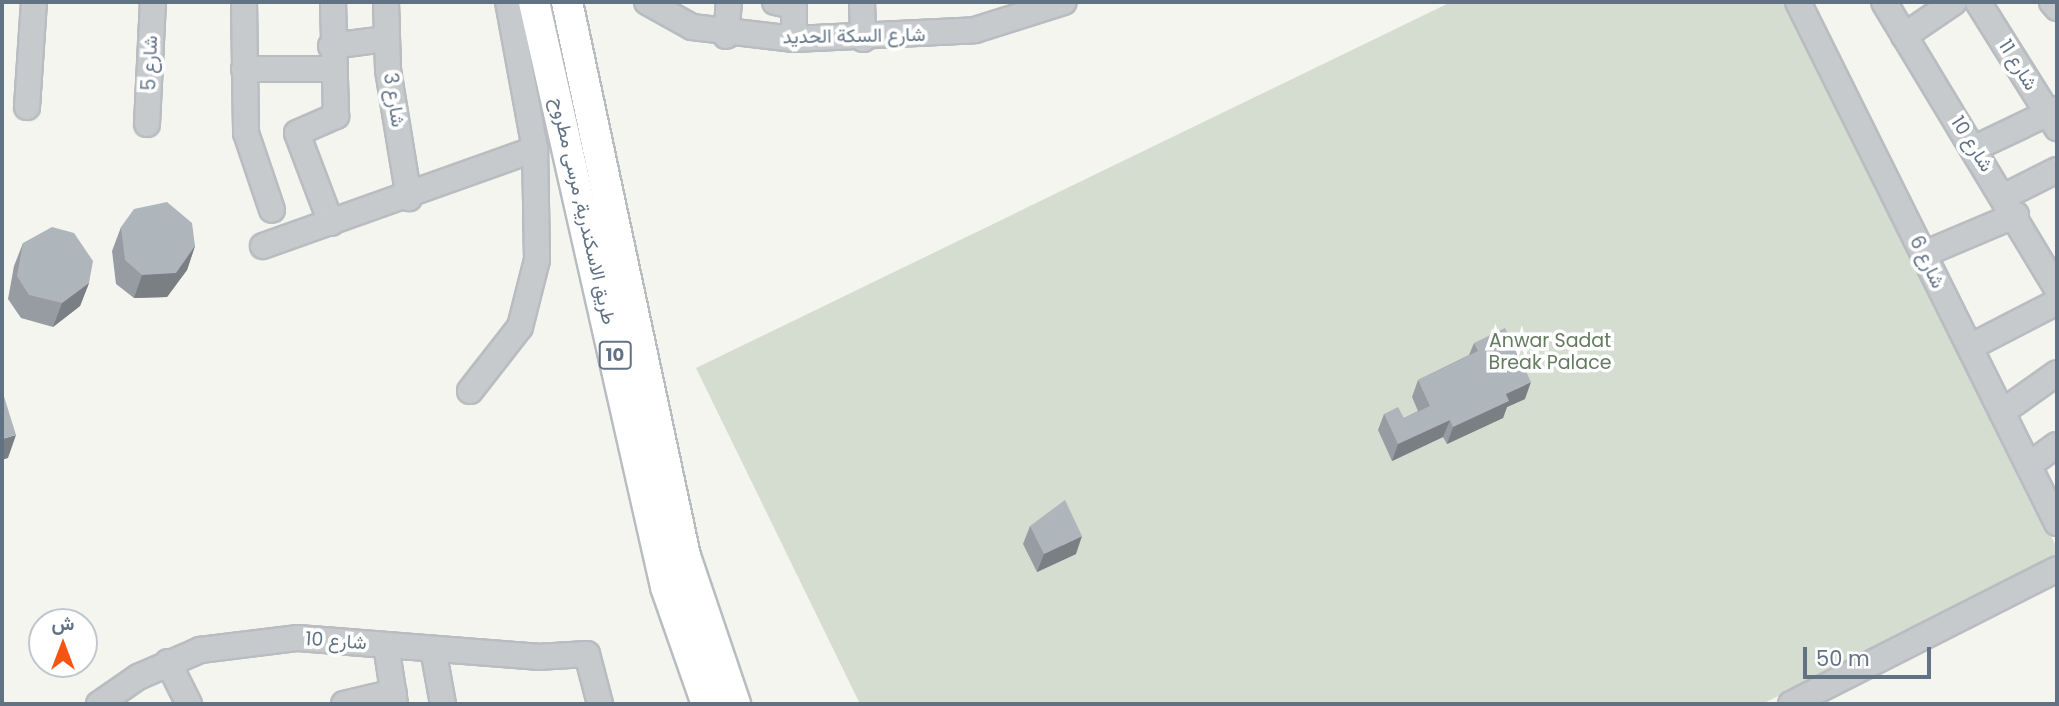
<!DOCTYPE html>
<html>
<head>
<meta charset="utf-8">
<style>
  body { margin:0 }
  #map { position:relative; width:2059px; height:706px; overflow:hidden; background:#f5f5f0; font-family:Poppins,Vazirmatn,sans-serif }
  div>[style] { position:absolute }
  .green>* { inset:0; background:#d5ddd1 }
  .roads { filter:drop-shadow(2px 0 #b9bcc0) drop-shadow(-2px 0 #b9bcc0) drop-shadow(0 2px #b9bcc0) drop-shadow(0 -2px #b9bcc0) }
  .minor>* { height:24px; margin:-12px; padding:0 12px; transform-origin:12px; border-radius:12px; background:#c7cacd }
  .major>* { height:30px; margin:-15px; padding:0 15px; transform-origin:15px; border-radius:15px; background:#fff }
  .wall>* { inset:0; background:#969ca1 }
  .shaded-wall>* { inset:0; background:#7a7f83 }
  .building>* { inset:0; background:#aeb5bb }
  span { translate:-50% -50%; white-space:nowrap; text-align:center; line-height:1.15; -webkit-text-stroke:7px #fff; paint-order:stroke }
  .shield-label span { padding:2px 5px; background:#fff; border:2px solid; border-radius:5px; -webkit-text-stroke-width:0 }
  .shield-label { font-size:18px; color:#617285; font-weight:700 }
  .street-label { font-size:19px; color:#617285 }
  .park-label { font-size:19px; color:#647b60 }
  .frame { position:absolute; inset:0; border:4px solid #617285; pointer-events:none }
  .north { position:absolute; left:28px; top:608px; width:70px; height:70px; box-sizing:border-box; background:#fff; border:2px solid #c0c7ce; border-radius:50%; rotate:0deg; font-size:19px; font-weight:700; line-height:28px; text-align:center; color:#617285 }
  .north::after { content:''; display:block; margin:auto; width:24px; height:32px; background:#f45512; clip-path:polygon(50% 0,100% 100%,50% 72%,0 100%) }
  .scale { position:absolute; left:1803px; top:647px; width:128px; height:32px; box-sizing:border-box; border:4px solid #617285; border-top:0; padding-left:9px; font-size:21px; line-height:24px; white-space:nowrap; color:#617285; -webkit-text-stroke:5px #fff; paint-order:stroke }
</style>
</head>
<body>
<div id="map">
  <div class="green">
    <i style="clip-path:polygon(1451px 2px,1790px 2px,2057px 548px,2057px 561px,1762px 704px,860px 704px,696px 368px)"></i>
  </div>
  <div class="roads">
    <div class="minor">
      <i style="left:244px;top:2px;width:131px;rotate:89.1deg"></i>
      <i style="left:246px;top:133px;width:81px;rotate:71.3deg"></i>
      <i style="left:386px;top:2px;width:68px;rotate:88.3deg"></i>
      <i style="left:388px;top:70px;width:130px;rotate:80.7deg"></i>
      <i style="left:647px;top:2px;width:51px;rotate:29.1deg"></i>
      <i style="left:692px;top:27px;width:103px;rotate:6.7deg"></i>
      <i style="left:794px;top:39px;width:181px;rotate:-2.8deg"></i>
      <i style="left:975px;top:30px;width:93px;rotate:-17.5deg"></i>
      <i style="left:775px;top:2px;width:19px;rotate:12deg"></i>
      <i style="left:794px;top:6px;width:33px;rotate:90deg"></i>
      <i style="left:862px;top:2px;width:37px;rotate:88deg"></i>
      <i style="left:1798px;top:2px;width:582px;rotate:63.57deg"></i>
      <i style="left:1884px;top:2px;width:335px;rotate:58.9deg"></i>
      <i style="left:1978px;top:2px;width:149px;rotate:57.9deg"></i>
      <i style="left:2052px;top:2px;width:8px;rotate:50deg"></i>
      <i style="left:726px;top:36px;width:34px;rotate:-85deg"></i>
      <i style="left:1904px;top:36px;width:60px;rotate:-34.2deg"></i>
      <i style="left:331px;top:46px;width:54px;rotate:-7.4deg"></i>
      <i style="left:244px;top:69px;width:88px"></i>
      <i style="left:27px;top:107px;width:105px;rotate:-86.2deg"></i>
      <i style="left:147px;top:124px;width:122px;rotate:-87.2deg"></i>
      <i style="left:1975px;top:148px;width:91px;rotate:-25.4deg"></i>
      <i style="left:2005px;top:196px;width:58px;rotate:-26.6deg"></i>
      <i style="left:331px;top:223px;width:96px;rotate:-110.7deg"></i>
      <i style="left:297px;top:133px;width:43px;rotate:-23.6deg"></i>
      <i style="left:336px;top:116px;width:114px;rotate:-91.5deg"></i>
      <i style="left:263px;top:246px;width:289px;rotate:-19.6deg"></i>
      <i style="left:1924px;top:254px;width:100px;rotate:-23deg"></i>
      <i style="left:1970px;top:347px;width:98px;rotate:-27.3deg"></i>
      <i style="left:470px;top:391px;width:81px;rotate:-52deg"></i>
      <i style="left:520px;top:327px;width:69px;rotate:-75.8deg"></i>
      <i style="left:537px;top:260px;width:111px;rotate:-91deg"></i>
      <i style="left:535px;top:149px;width:149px;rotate:-100.4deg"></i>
      <i style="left:2002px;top:412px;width:67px;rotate:-35.3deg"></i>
      <i style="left:2029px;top:465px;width:34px;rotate:-36deg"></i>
      <i style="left:386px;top:645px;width:60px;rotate:81.3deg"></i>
      <i style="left:433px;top:649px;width:56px;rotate:79.7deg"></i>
      <i style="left:168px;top:662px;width:47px;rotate:63.4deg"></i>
      <i style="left:99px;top:704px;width:47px;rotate:-34.7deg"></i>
      <i style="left:138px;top:677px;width:68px;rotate:-23.5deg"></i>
      <i style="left:200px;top:650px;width:99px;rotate:-7deg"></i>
      <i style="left:298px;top:638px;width:240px;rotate:4.5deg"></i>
      <i style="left:537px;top:657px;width:50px;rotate:-3.4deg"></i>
      <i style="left:587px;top:654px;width:52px;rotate:75.4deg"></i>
      <i style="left:344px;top:704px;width:51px;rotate:-13.5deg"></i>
      <i style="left:1791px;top:704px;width:298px;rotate:-26.9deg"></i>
    </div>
    <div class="major">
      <i style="left:534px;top:2px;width:600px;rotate:77.28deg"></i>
      <i style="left:666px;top:587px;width:124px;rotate:70.7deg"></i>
      <i style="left:567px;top:2px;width:566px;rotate:77.98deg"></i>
      <i style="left:685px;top:556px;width:156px;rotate:71.3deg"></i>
    </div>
  </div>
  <div class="wall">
    <i style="clip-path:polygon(121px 227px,195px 246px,187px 270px,167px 297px,134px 298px,116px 284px,112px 251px)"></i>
    <i style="clip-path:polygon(23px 243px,89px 283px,80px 306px,53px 327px,21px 318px,8px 299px,14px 266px)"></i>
    <i style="clip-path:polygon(1474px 343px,1525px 399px,1507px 407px,1503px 418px,1447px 444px,1443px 437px,1392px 461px,1378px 430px,1384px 414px,1404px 418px,1418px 411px,1412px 397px,1418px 380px,1469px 355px)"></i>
    <i style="clip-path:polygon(1030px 526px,1076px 554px,1037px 572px,1023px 544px)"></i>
  </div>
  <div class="shaded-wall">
    <i style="clip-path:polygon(195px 246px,187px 270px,167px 297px,134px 298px,142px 275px)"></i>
    <i style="clip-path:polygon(89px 283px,80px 306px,53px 327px,62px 303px)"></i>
    <i style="clip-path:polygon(1531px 382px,1525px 399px,1507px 407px,1503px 418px,1447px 444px,1453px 427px,1506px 394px)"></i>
    <i style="clip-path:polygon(1450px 420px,1443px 437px,1392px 461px,1398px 444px)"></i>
    <i style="clip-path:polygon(16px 435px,8px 458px,2px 460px,2px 439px)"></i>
    <i style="clip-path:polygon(1082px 536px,1076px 554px,1037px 572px,1044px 554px)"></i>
  </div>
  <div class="building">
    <i style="clip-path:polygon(167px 202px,192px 223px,195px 246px,176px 273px,142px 275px,125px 260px,121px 227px,134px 209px)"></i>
    <i style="clip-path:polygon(52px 227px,74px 233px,93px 261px,89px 283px,62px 303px,29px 295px,17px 276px,23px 243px)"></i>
    <i style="clip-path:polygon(1505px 328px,1531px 382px,1506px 394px,1509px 401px,1453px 427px,1450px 420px,1398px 444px,1384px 414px,1398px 407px,1404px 418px,1430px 406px,1418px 380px,1478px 351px,1474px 343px)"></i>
    <i style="clip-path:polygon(2px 390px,16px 435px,2px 439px)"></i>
    <i style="clip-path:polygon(1065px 500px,1082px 536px,1044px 554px,1030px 526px)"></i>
  </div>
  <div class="shield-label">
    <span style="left:615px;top:355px">10</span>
  </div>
  <div class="street-label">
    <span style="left:854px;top:36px;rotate:-1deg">شارع السكة الحديد</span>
    <span style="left:150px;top:63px;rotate:-88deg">شارع 5</span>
    <span style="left:2018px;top:65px;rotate:58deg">شارع 11</span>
    <span style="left:394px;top:100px;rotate:81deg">شارع 3</span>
    <span style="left:1972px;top:144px;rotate:58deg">شارع 10</span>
    <span style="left:583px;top:211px;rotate:77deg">طريق الاسكندرية, مرسى مطروح</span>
    <span style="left:1927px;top:262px;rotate:64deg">شارع 6</span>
    <span style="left:336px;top:641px;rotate:4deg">شارع 10</span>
  </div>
  <div class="park-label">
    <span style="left:1550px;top:352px">Anwar Sadat<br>Break Palace</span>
  </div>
  <div class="frame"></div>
  <div class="north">ش</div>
  <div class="scale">50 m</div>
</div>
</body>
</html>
